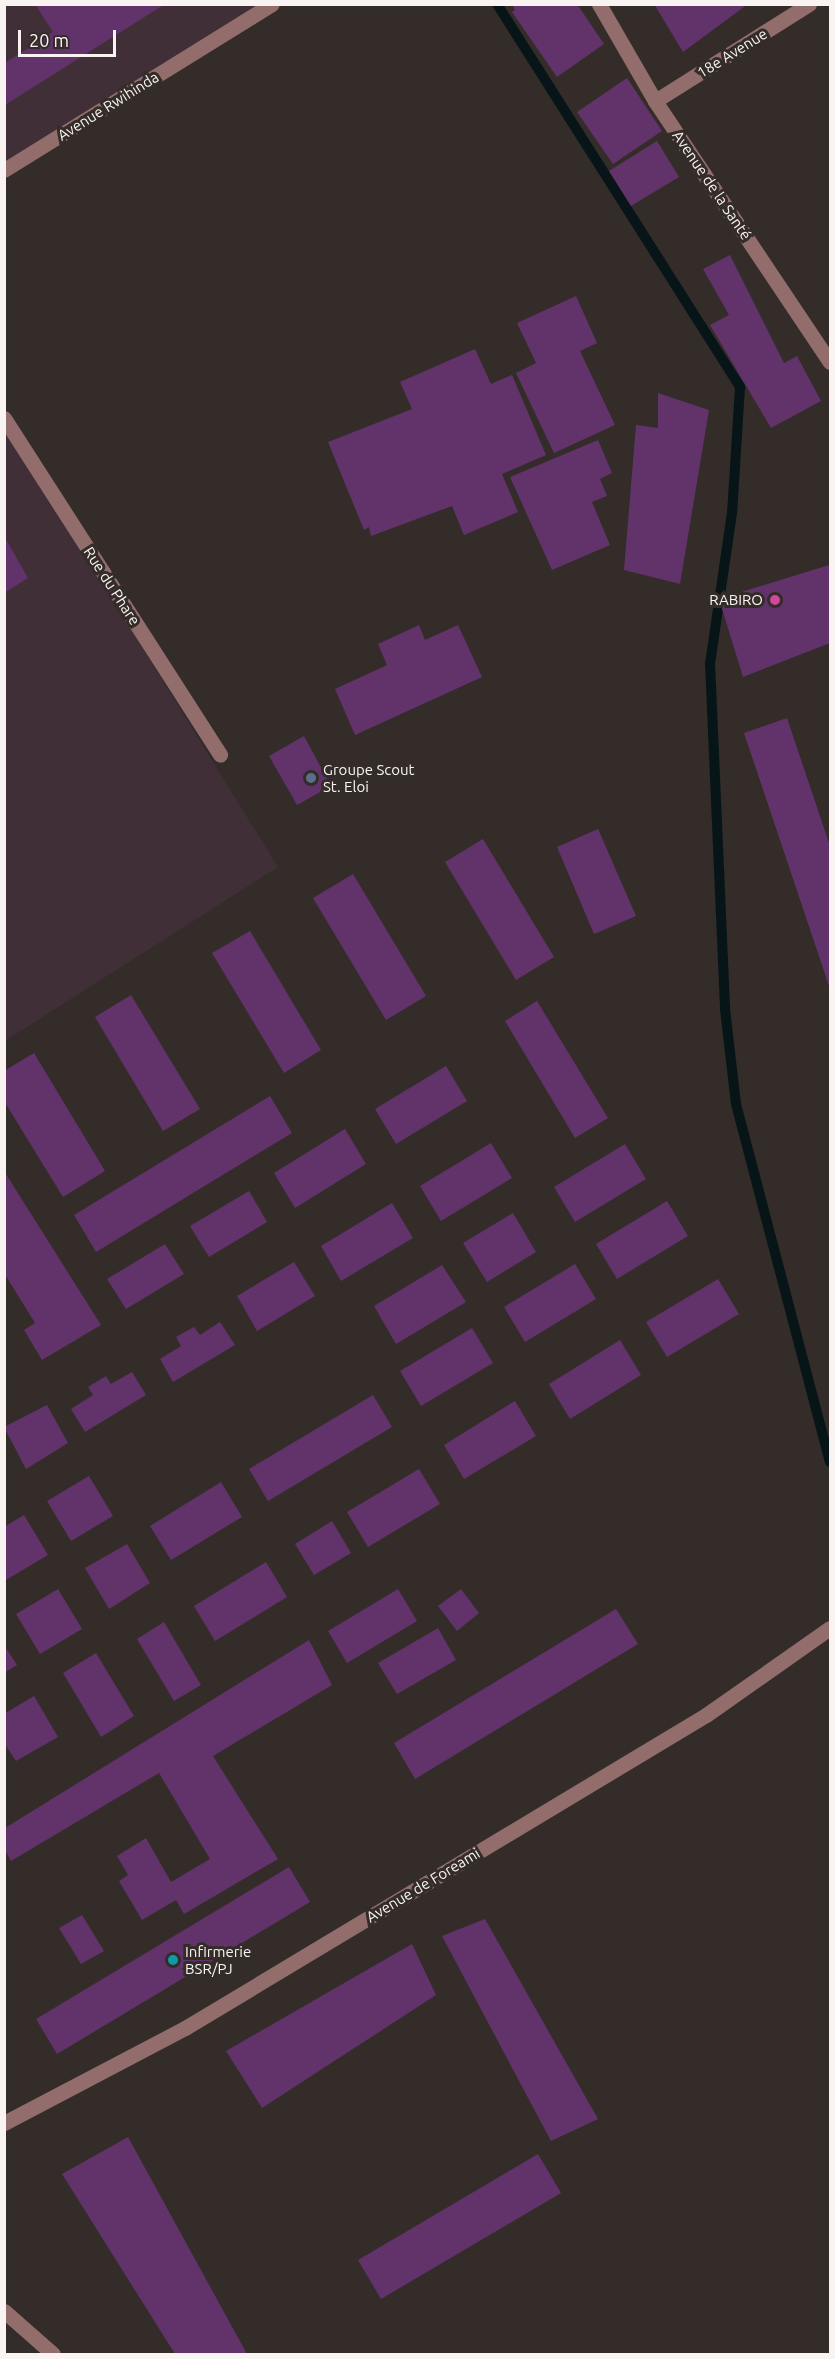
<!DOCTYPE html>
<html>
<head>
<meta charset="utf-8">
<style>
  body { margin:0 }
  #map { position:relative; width:835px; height:2359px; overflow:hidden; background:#332c28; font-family:Ubuntu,sans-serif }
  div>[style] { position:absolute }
  .industrial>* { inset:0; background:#412f38 }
  .stream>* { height:10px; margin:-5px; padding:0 5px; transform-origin:5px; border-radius:5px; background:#071518 }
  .building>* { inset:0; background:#62336b }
  .minor>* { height:15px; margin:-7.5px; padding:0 7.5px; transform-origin:7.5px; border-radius:7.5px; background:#926d6c }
  .dots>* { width:16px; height:16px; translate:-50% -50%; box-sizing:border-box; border:3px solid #332c28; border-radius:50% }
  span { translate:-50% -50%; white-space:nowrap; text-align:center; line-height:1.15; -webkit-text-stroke:6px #332c28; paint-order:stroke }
  .street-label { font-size:15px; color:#f9f4f1 }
  .poi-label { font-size:15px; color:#f9f4f1 }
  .right { translate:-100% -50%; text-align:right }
  .left { translate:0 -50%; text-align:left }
  .frame { position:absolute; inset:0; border:6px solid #f9f4f1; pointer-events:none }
  .scale { position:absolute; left:18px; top:30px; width:98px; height:27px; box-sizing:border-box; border:3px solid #f9f4f1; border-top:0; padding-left:8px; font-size:18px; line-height:21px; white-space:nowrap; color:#f9f4f1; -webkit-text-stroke:4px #332c28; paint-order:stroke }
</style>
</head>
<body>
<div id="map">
  <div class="industrial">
    <i style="clip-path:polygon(5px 5px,271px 5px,5px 170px)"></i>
    <i style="clip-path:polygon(4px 424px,278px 867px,5px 1041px,4px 1041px)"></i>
  </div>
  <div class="stream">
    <i style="left:497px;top:4px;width:454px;rotate:57.6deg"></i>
    <i style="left:740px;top:387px;width:126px;rotate:93.6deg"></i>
    <i style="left:732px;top:513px;width:152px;rotate:98.3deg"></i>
    <i style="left:710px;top:663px;width:346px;rotate:87.5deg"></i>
    <i style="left:725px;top:1009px;width:96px;rotate:83.4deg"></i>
    <i style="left:736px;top:1104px;width:370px;rotate:75.3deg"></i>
  </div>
  <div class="building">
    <i style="clip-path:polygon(35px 4px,165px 4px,5px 105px,5px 63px,53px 32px)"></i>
    <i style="clip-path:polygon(512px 4px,577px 4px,604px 44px,557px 77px,512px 12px,515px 10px)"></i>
    <i style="clip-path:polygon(654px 4px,748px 4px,683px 52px)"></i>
    <i style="clip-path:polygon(627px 78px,662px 131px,613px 164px,577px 112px)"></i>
    <i style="clip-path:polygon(657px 141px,679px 177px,631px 206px,609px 171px)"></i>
    <i style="clip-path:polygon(730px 255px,784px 363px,797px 356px,821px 401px,771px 428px,710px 325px,729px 315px,703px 269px)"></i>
    <i style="clip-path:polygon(576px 296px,597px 343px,580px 351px,615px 425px,554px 453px,516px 373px,536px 363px,517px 323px)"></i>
    <i style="clip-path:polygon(475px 349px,491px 384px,512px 375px,546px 455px,502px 474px,518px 512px,464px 535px,452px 506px,371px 536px,369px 527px,364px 530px,328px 442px,412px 409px,400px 382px)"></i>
    <i style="clip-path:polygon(658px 393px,709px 410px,680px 584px,624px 570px,636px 425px,658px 428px)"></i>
    <i style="clip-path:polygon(598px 440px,612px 473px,600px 479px,607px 496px,592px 502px,610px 545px,552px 570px,510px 477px)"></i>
    <i style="clip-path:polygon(4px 536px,28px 578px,4px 593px)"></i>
    <i style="clip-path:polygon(829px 565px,830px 643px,743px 677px,719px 599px)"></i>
    <i style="clip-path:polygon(419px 625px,425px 640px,458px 625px,482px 677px,355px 735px,335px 689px,387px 665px,378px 644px)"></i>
    <i style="clip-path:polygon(787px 718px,830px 846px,830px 989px,744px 733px)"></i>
    <i style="clip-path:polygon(304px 736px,331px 786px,297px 805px,269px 756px)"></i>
    <i style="clip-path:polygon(598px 829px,636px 916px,594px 934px,557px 847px)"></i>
    <i style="clip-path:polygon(483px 839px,554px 957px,516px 980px,445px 862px)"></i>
    <i style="clip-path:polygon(353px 874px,426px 996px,386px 1020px,313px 898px)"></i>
    <i style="clip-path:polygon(250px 931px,321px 1050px,284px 1073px,212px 953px)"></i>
    <i style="clip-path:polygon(131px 995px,200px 1109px,163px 1131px,95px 1017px)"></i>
    <i style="clip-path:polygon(537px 1001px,608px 1118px,575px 1138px,505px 1021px)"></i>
    <i style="clip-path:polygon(34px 1053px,105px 1171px,63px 1197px,4px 1101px,4px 1071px)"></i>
    <i style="clip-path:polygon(446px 1066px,467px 1101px,396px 1144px,375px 1109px)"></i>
    <i style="clip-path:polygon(270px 1096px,292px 1133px,96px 1252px,74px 1215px)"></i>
    <i style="clip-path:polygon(345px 1129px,366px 1164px,295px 1208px,274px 1173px)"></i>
    <i style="clip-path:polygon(491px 1143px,512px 1178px,441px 1221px,420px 1186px)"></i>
    <i style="clip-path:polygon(625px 1144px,646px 1179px,575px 1222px,554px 1187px)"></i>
    <i style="clip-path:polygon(4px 1171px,101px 1325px,42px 1360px,24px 1330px,35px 1323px,4px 1273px)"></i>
    <i style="clip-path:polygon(249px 1191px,267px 1222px,209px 1257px,190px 1226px)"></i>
    <i style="clip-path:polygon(667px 1201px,688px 1236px,617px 1279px,596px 1244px)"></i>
    <i style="clip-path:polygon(392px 1203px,413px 1238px,341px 1281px,321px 1246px)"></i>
    <i style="clip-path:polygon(513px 1213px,536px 1252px,487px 1282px,463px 1243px)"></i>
    <i style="clip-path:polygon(165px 1244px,184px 1274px,126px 1309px,107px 1279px)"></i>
    <i style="clip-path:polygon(294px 1262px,315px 1296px,257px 1331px,237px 1296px)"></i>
    <i style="clip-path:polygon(575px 1264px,596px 1299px,525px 1342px,504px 1307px)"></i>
    <i style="clip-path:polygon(442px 1265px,466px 1302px,396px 1344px,374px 1306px)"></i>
    <i style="clip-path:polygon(718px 1279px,739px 1314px,667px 1357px,646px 1322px)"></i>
    <i style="clip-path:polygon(220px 1322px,235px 1345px,173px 1382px,160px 1359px,181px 1346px,176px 1337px,194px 1327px,200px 1335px)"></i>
    <i style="clip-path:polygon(472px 1328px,493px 1363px,421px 1406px,400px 1371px)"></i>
    <i style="clip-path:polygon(620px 1340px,641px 1375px,570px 1419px,549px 1384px)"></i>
    <i style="clip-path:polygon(132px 1372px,146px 1395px,85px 1432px,71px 1409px,93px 1395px,88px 1387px,106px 1376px,111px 1384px)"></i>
    <i style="clip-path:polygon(373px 1395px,392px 1427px,268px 1501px,249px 1469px)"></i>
    <i style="clip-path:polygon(515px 1401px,536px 1436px,464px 1479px,444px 1445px)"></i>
    <i style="clip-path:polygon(47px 1405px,68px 1443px,26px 1469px,4px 1427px)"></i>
    <i style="clip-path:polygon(419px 1469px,440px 1504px,368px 1547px,347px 1512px)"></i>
    <i style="clip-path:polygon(89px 1476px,113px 1516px,71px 1541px,47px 1501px)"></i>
    <i style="clip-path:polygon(221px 1482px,242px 1517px,171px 1560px,150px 1526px)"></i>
    <i style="clip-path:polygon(24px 1515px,48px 1555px,6px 1580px,4px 1527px)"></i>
    <i style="clip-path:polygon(332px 1521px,351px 1553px,314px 1575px,295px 1544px)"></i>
    <i style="clip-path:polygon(127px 1544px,150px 1583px,109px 1609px,85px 1568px)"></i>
    <i style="clip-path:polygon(266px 1562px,287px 1597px,215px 1641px,194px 1606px)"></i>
    <i style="clip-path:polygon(58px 1589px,82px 1629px,40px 1654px,16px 1614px)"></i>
    <i style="clip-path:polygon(398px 1589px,417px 1621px,347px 1663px,328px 1631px)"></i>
    <i style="clip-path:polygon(461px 1589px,479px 1613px,457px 1631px,438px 1606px)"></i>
    <i style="clip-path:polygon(616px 1609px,638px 1644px,415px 1779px,394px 1743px)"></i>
    <i style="clip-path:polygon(164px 1622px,201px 1685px,174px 1701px,137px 1639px)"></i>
    <i style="clip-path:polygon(438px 1628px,456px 1660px,397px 1694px,378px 1663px)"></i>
    <i style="clip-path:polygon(309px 1640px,332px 1685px,213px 1756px,278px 1859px,184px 1914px,176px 1900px,142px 1920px,119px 1881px,128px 1875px,117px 1856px,146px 1838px,171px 1882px,210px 1859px,159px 1773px,11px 1861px,5px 1850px,5px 1828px)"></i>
    <i style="clip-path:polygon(4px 1645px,17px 1665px,4px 1673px)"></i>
    <i style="clip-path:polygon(96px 1653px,134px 1716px,101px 1737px,63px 1673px)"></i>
    <i style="clip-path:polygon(34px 1696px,58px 1737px,16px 1761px,4px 1743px,4px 1714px)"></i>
    <i style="clip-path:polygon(289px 1867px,310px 1902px,57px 2054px,36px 2019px)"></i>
    <i style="clip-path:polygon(82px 1915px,104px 1951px,81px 1964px,59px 1928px)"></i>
    <i style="clip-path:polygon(485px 1919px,598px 2119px,551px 2141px,442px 1936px)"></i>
    <i style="clip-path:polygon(412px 1944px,436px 1995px,262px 2108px,226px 2051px)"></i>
    <i style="clip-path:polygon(128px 2137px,247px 2354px,175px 2354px,62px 2174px)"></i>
    <i style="clip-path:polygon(538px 2154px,561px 2193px,381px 2299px,358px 2260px)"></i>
  </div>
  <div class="minor">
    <i style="left:599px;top:4px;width:112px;rotate:60deg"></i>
    <i style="left:655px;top:101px;width:314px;rotate:56.2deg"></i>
    <i style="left:655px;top:101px;width:182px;rotate:-32.2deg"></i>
    <i style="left:4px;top:170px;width:315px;rotate:-31.8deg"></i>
    <i style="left:4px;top:418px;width:400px;rotate:57.3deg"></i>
    <i style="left:4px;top:2123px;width:204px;rotate:-27.7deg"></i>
    <i style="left:185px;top:2028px;width:608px;rotate:-31deg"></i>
    <i style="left:706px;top:1715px;width:151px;rotate:-35.1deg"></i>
    <i style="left:4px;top:2311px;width:65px;rotate:41.3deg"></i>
  </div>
  <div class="dots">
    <i style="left:775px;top:600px;background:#d1479c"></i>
    <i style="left:311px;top:778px;background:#5c6f8a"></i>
    <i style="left:173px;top:1960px;background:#0f9aa8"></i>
  </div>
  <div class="street-label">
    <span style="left:732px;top:53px;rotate:-32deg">18e Avenue</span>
    <span style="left:108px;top:106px;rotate:-32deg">Avenue Rwihinda</span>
    <span style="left:712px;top:185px;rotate:56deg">Avenue de la Santé</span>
    <span style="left:112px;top:586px;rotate:57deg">Rue du Phare</span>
    <span style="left:423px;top:1885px;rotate:-31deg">Avenue de Foreami</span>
  </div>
  <div class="poi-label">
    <span class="right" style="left:763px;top:600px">RABIRO</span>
    <span class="left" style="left:323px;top:778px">Groupe Scout<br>St. Eloi</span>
    <span class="left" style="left:185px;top:1960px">Infirmerie<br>BSR/PJ</span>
  </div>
  <div class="frame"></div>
  <div class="scale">20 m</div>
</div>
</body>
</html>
